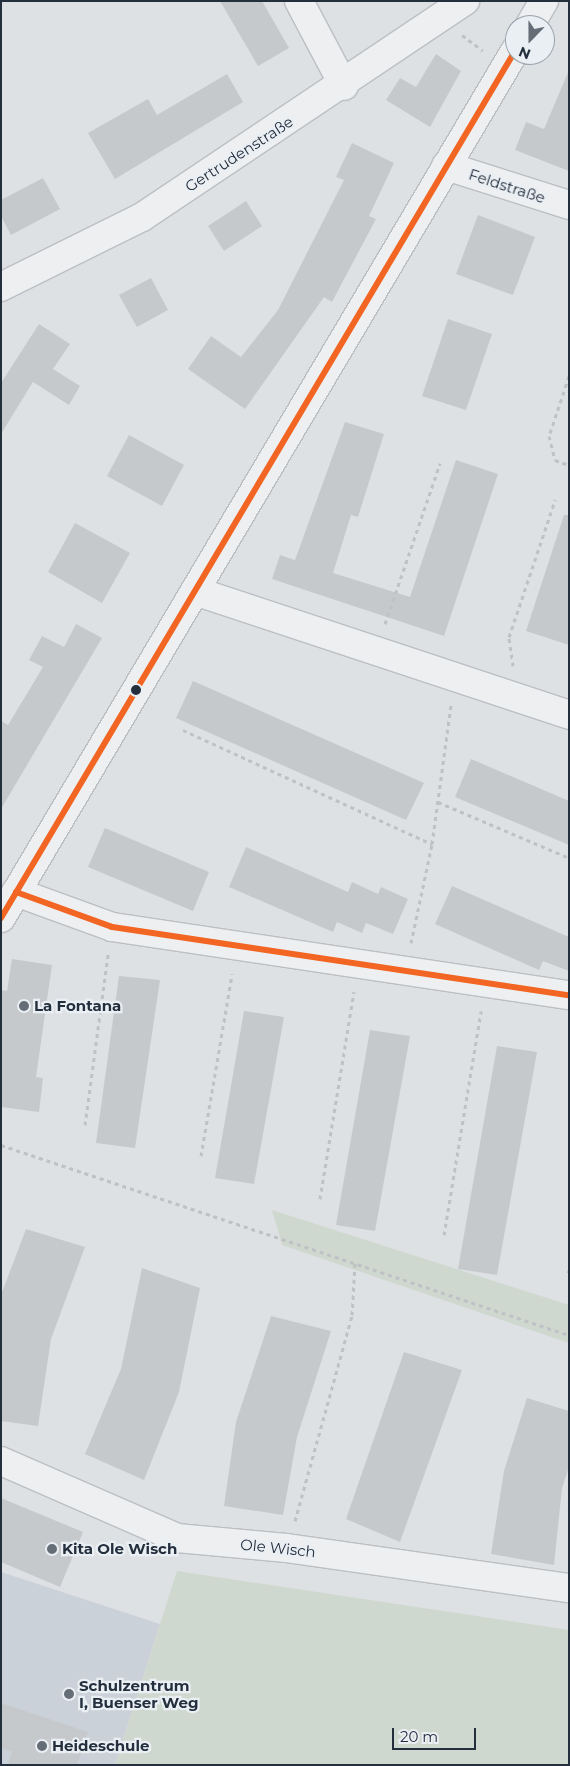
<!DOCTYPE html>
<html>
<head>
<meta charset="utf-8">
<style>
  body { margin:0 }
  #map { position:relative; width:570px; height:1766px; overflow:hidden; background:#dee1e4; font-family:Montserrat,sans-serif }
  div>[style] { position:absolute }
  .built>* { inset:0; background:#cbd1d8 }
  .green>* { inset:0; background:#cfd8ce }
  .building>* { inset:0; background:#c6c9cc }
  .path>* { height:3px; margin-top:-1.5px; transform-origin:0; background:repeating-linear-gradient(90deg,#bfc2c5 0 4px,transparent 0 8px) }
  .roads { filter:drop-shadow(1px 0 #bcbfc2) drop-shadow(-1px 0 #bcbfc2) drop-shadow(0 1px #bcbfc2) drop-shadow(0 -1px #bcbfc2) }
  .minor>* { height:28px; margin:-14px; padding:0 14px; transform-origin:14px; border-radius:14px; background:#edeff1 }
  .bus-1>* { height:6px; margin:-3px; padding:0 3px; transform-origin:3px; border-radius:3px; background:#f26522 }
  .dots>* { width:14px; height:14px; translate:-50% -50%; box-sizing:border-box; border:2px solid #eaeff4; border-radius:50% }
  span { translate:-50% -50%; white-space:nowrap; text-align:center; line-height:1.15; -webkit-text-stroke:4.5px #eaeff4; paint-order:stroke }
  .street-label { font-size:15px; color:#242f3d }
  .poi-label { font-size:15px; color:#242f3d; font-weight:700 }
  .left { translate:0 -50%; text-align:left }
  .frame { position:absolute; inset:0; border:2px solid #242f3d; pointer-events:none }
  .north { position:absolute; left:505px; top:15px; width:50px; height:50px; box-sizing:border-box; background:#eaeff4; border:1px solid #9ba2ab; border-radius:50%; rotate:202deg; font-size:14px; font-weight:700; line-height:20px; text-align:center; color:#242f3d }
  .north::after { content:''; display:block; margin:auto; width:18px; height:22px; background:#656d77; clip-path:polygon(50% 0,100% 100%,50% 72%,0 100%) }
  .scale { position:absolute; left:392px; top:1728px; width:84px; height:22px; box-sizing:border-box; border:2px solid #242f3d; border-top:0; padding-left:6px; font-size:15px; line-height:18px; white-space:nowrap; color:#242f3d; -webkit-text-stroke:4px #eaeff4; paint-order:stroke }
</style>
</head>
<body>
<div id="map">
  <div class="built">
    <i style="clip-path:polygon(1px 1572px,160px 1624px,115px 1765px,1px 1765px)"></i>
  </div>
  <div class="green">
    <i style="clip-path:polygon(272px 1210px,569px 1305px,569px 1343px,282px 1245px)"></i>
    <i style="clip-path:polygon(177px 1571px,569px 1630px,569px 1765px,115px 1765px)"></i>
  </div>
  <div class="building">
    <i style="clip-path:polygon(220px 1px,262px 1px,289px 48px,258px 66px)"></i>
    <i style="clip-path:polygon(436px 54px,461px 71px,430px 127px,386px 100px,400px 78px,416px 87px)"></i>
    <i style="clip-path:polygon(569px 70px,569px 171px,515px 150px,526px 122px,544px 129px)"></i>
    <i style="clip-path:polygon(227px 74px,243px 102px,115px 179px,88px 133px,148px 99px,157px 115px)"></i>
    <i style="clip-path:polygon(352px 143px,394px 163px,369px 216px,376px 219px,332px 302px,324px 297px,245px 409px,188px 369px,211px 336px,241px 357px,278px 310px,344px 180px,336px 177px)"></i>
    <i style="clip-path:polygon(43px 178px,60px 209px,11px 235px,1px 216px,1px 200px)"></i>
    <i style="clip-path:polygon(246px 201px,262px 226px,224px 251px,208px 226px)"></i>
    <i style="clip-path:polygon(478px 215px,535px 237px,513px 295px,456px 274px)"></i>
    <i style="clip-path:polygon(151px 278px,168px 310px,137px 327px,119px 295px)"></i>
    <i style="clip-path:polygon(448px 319px,492px 334px,466px 410px,422px 396px)"></i>
    <i style="clip-path:polygon(39px 324px,70px 344px,53px 369px,80px 386px,69px 405px,33px 382px,1px 434px,1px 383px)"></i>
    <i style="clip-path:polygon(345px 422px,384px 434px,358px 517px,351px 515px,333px 573px,410px 597px,456px 460px,498px 474px,444px 636px,272px 579px,280px 555px,295px 560px)"></i>
    <i style="clip-path:polygon(129px 435px,184px 465px,162px 506px,107px 476px)"></i>
    <i style="clip-path:polygon(564px 515px,569px 515px,569px 645px,526px 631px)"></i>
    <i style="clip-path:polygon(75px 523px,130px 553px,102px 603px,48px 572px)"></i>
    <i style="clip-path:polygon(76px 624px,102px 638px,1px 809px,1px 721px,8px 725px,43px 667px,29px 660px,42px 636px,64px 647px)"></i>
    <i style="clip-path:polygon(193px 681px,424px 783px,406px 820px,176px 718px)"></i>
    <i style="clip-path:polygon(471px 759px,569px 801px,569px 845px,455px 797px)"></i>
    <i style="clip-path:polygon(105px 828px,209px 872px,193px 911px,88px 867px)"></i>
    <i style="clip-path:polygon(246px 847px,348px 892px,352px 882px,378px 894px,381px 887px,408px 899px,393px 934px,366px 923px,362px 933px,337px 922px,333px 932px,229px 887px)"></i>
    <i style="clip-path:polygon(452px 886px,569px 937px,569px 971px,543px 961px,539px 970px,435px 924px)"></i>
    <i style="clip-path:polygon(12px 959px,52px 965px,36px 1077px,43px 1078px,39px 1112px,1px 1107px,1px 990px,7px 991px)"></i>
    <i style="clip-path:polygon(119px 976px,160px 980px,135px 1148px,96px 1143px)"></i>
    <i style="clip-path:polygon(244px 1011px,284px 1017px,254px 1184px,215px 1178px)"></i>
    <i style="clip-path:polygon(370px 1030px,410px 1036px,375px 1231px,336px 1225px)"></i>
    <i style="clip-path:polygon(497px 1046px,537px 1052px,497px 1275px,458px 1269px)"></i>
    <i style="clip-path:polygon(26px 1229px,85px 1247px,51px 1339px,38px 1426px,1px 1421px,1px 1295px)"></i>
    <i style="clip-path:polygon(142px 1268px,200px 1288px,179px 1392px,144px 1480px,85px 1454px,121px 1369px)"></i>
    <i style="clip-path:polygon(271px 1316px,331px 1331px,297px 1437px,283px 1515px,224px 1506px,236px 1422px)"></i>
    <i style="clip-path:polygon(404px 1352px,462px 1370px,400px 1542px,346px 1519px)"></i>
    <i style="clip-path:polygon(527px 1398px,569px 1411px,569px 1467px,562px 1488px,554px 1565px,491px 1554px,504px 1471px)"></i>
    <i style="clip-path:polygon(1px 1498px,83px 1532px,60px 1587px,1px 1562px)"></i>
    <i style="clip-path:polygon(1px 1703px,88px 1732px,77px 1765px,8px 1765px,12px 1752px,1px 1748px)"></i>
  </div>
  <div class="path">
    <i style="left:462px;top:35px;width:26px;rotate:37deg"></i>
    <i style="left:569px;top:376px;width:63px;rotate:108.4deg"></i>
    <i style="left:549px;top:436px;width:25px;rotate:76deg"></i>
    <i style="left:555px;top:460px;width:15px;rotate:20deg"></i>
    <i style="left:385px;top:624px;width:170px;rotate:-71.1deg"></i>
    <i style="left:513px;top:666px;width:29px;rotate:-98deg"></i>
    <i style="left:509px;top:637px;width:145px;rotate:-71.4deg"></i>
    <i style="left:183px;top:730px;width:274px;rotate:24.6deg"></i>
    <i style="left:438px;top:802px;width:142px;rotate:23.1deg"></i>
    <i style="left:411px;top:943px;width:101px;rotate:-78deg"></i>
    <i style="left:432px;top:844px;width:140px;rotate:-82.2deg"></i>
    <i style="left:85px;top:1125px;width:172px;rotate:-82.3deg"></i>
    <i style="left:1px;top:1145px;width:599px;rotate:18.5deg"></i>
    <i style="left:201px;top:1156px;width:185px;rotate:-80.3deg"></i>
    <i style="left:320px;top:1199px;width:210px;rotate:-80.7deg"></i>
    <i style="left:444px;top:1235px;width:227px;rotate:-80.6deg"></i>
    <i style="left:568px;top:1273px;width:3px;rotate:-72deg"></i>
    <i style="left:295px;top:1521px;width:214px;rotate:-74.5deg"></i>
    <i style="left:352px;top:1315px;width:52px;rotate:-86.7deg"></i>
  </div>
  <div class="roads">
    <div class="minor">
      <i style="left:299px;top:1px;width:96px;rotate:62.1deg"></i>
      <i style="left:530px;top:25px;width:28px;rotate:-60deg"></i>
      <i style="left:446px;top:166px;width:129px;rotate:17.6deg"></i>
      <i style="left:1px;top:287px;width:157px;rotate:-26.4deg"></i>
      <i style="left:142px;top:217px;width:389px;rotate:-33.8deg"></i>
      <i style="left:195px;top:591px;width:394px;rotate:18.3deg"></i>
      <i style="left:16px;top:892px;width:102px;rotate:20deg"></i>
      <i style="left:112px;top:927px;width:462px;rotate:8.5deg"></i>
      <i style="left:1px;top:918px;width:1008px;rotate:-59.34deg"></i>
      <i style="left:1px;top:1461px;width:192px;rotate:23.6deg"></i>
      <i style="left:177px;top:1538px;width:110px;rotate:5.2deg"></i>
      <i style="left:287px;top:1548px;width:285px;rotate:8.1deg"></i>
    </div>
  </div>
  <div class="bus-1">
    <i style="left:16px;top:892px;width:102px;rotate:20deg"></i>
    <i style="left:112px;top:927px;width:462px;rotate:8.5deg"></i>
    <i style="left:1px;top:918px;width:1008px;rotate:-59.34deg"></i>
  </div>
  <div class="dots">
    <i style="left:136px;top:690px;background:#242f3d"></i>
    <i style="left:24px;top:1006px;background:#656d77"></i>
    <i style="left:52px;top:1549px;background:#656d77"></i>
    <i style="left:69px;top:1694px;background:#656d77"></i>
    <i style="left:42px;top:1746px;background:#656d77"></i>
  </div>
  <div class="street-label">
    <span style="left:239px;top:154px;rotate:-33deg">Gertrudenstraße</span>
    <span style="left:507px;top:186px;rotate:18deg">Feldstraße</span>
    <span style="left:278px;top:1548px;rotate:6deg">Ole Wisch</span>
  </div>
  <div class="poi-label">
    <span class="left" style="left:34px;top:1006px">La Fontana</span>
    <span class="left" style="left:62px;top:1549px">Kita Ole Wisch</span>
    <span class="left" style="left:79px;top:1694px">Schulzentrum<br>I, Buenser Weg</span>
    <span class="left" style="left:52px;top:1746px">Heideschule</span>
  </div>
  <div class="frame"></div>
  <div class="north">N</div>
  <div class="scale">20 m</div>
</div>
</body>
</html>
